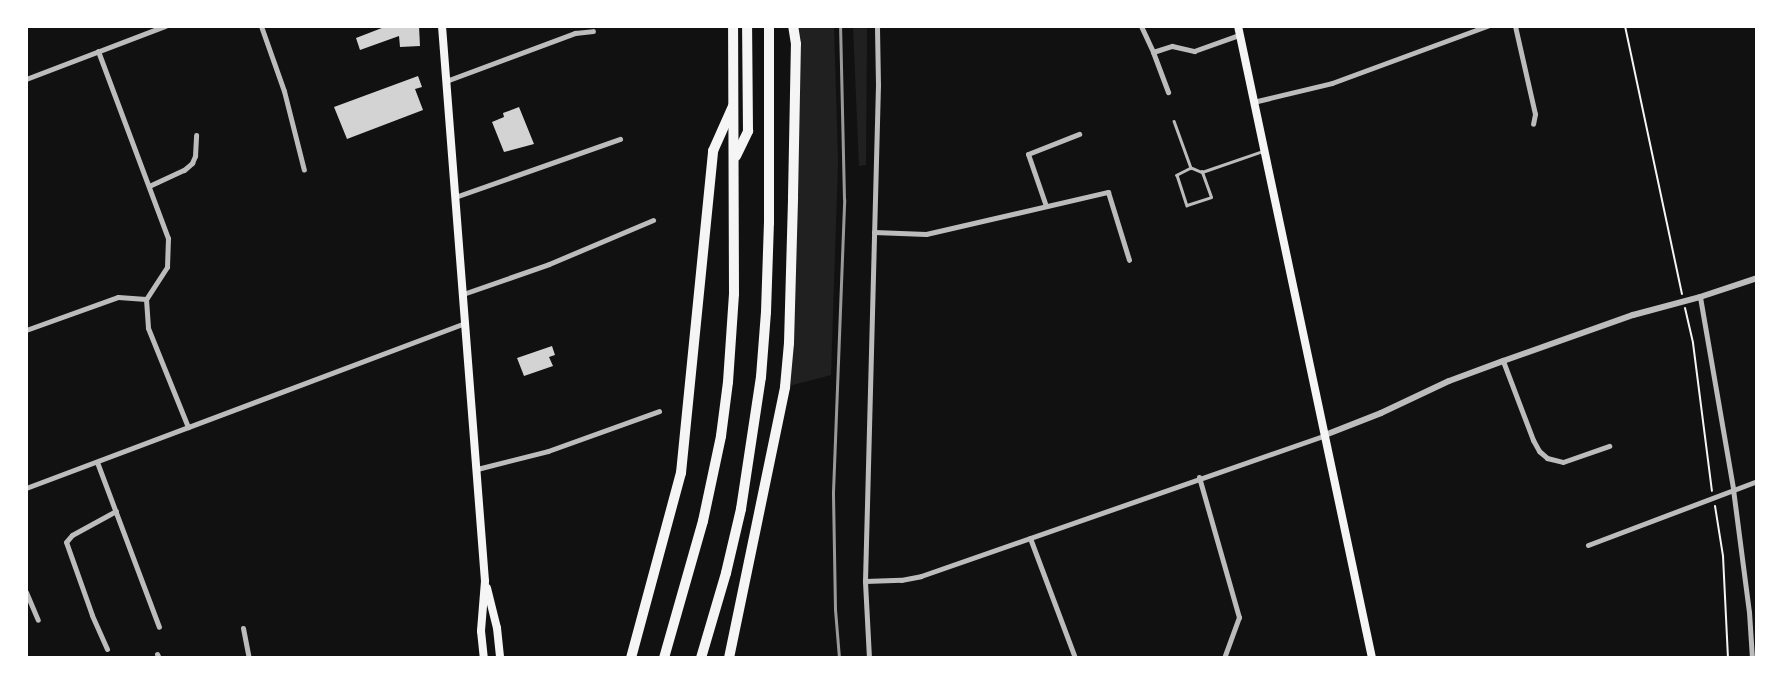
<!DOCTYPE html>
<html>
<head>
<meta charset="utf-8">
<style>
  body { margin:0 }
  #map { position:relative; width:1783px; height:684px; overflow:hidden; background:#111; font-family:"Noto Sans",sans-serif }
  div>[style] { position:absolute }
  .green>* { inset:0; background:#202020 }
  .building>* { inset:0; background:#d3d3d3 }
  .path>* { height:2px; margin:-1px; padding:0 1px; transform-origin:1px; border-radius:1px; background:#f5f5f5 }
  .service>* { height:2.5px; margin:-1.25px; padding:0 1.25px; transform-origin:1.25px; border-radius:1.25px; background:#bcbcbc }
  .minor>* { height:5px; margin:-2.5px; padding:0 2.5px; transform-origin:2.5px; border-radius:2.5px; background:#bcbcbc }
  .tertiary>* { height:6px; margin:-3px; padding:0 3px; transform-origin:3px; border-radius:3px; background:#bcbcbc }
  .secondary>* { height:8px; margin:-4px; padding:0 4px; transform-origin:4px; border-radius:4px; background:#f5f5f5 }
  .motorway>* { height:10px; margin:-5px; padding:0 5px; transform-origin:5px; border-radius:5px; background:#f5f5f5 }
  .rail>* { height:3px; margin:-1.5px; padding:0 1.5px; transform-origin:1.5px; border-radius:1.5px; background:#9a9a9a }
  span { translate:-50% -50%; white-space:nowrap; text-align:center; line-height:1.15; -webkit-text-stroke:5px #fff; paint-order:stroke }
  .frame { position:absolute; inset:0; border:28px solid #fff; pointer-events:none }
</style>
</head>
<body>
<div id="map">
  <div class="green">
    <i style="clip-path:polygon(793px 26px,834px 26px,838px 162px,831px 375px,785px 387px)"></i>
    <i style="clip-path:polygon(853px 26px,867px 26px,866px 165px,859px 166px)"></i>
  </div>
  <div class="building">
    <i style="clip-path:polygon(387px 26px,419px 26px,420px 46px,400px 47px,399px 36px,360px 50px,356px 38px)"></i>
    <i style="clip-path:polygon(418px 76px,422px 87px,415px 89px,423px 110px,347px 139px,334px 107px)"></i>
    <i style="clip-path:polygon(519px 107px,534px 144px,504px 152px,492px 122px,504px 117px,503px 113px)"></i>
    <i style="clip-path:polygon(552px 346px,555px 355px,549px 357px,553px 366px,524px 376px,517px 358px)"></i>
  </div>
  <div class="path">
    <i style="left:1625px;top:26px;width:274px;rotate:78deg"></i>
    <i style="left:1685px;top:308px;width:36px;rotate:77deg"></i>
    <i style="left:1693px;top:343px;width:149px;rotate:82.7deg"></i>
    <i style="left:1715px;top:506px;width:51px;rotate:80.9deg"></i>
    <i style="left:1723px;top:556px;width:102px;rotate:87.2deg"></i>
  </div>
  <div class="service">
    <i style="left:1174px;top:121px;width:50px;rotate:70.1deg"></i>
    <i style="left:1191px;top:168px;width:16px;rotate:153deg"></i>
    <i style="left:1177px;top:175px;width:32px;rotate:72deg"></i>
    <i style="left:1187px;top:205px;width:25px;rotate:-18deg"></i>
    <i style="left:1211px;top:197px;width:27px;rotate:-110deg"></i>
    <i style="left:1202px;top:172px;width:65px;rotate:-19deg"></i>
    <i style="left:1192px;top:168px;width:11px;rotate:22deg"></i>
  </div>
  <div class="minor">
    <i style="left:261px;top:26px;width:69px;rotate:70.5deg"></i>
    <i style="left:284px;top:91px;width:81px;rotate:75.8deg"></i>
    <i style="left:1141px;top:26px;width:29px;rotate:65deg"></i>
    <i style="left:1153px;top:52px;width:20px;rotate:-18deg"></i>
    <i style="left:1172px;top:46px;width:23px;rotate:13deg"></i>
    <i style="left:1194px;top:51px;width:48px;rotate:-19.6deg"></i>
    <i style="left:1515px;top:26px;width:90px;rotate:77.2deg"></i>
    <i style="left:1535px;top:114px;width:10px;rotate:101deg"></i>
    <i style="left:98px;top:51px;width:200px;rotate:69.5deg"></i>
    <i style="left:168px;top:238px;width:29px;rotate:92deg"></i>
    <i style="left:167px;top:267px;width:38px;rotate:123deg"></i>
    <i style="left:146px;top:299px;width:29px;rotate:86deg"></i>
    <i style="left:148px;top:328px;width:107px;rotate:68deg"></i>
    <i style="left:1153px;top:52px;width:43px;rotate:69.4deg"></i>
    <i style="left:26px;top:79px;width:149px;rotate:-20.9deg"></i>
    <i style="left:446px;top:81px;width:138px;rotate:-20.4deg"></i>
    <i style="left:575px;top:33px;width:18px;rotate:-6deg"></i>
    <i style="left:1253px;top:102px;width:81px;rotate:-13.5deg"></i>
    <i style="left:1332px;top:83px;width:165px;rotate:-20.2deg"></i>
    <i style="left:149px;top:186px;width:38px;rotate:-25deg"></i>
    <i style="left:184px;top:170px;width:11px;rotate:-41deg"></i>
    <i style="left:192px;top:163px;width:8px;rotate:-67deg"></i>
    <i style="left:195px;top:156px;width:21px;rotate:-87deg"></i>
    <i style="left:455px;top:197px;width:175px;rotate:-19.4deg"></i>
    <i style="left:1046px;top:206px;width:55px;rotate:-109.1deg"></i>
    <i style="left:1028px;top:154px;width:55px;rotate:-21.4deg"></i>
    <i style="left:874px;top:232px;width:52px;rotate:2.2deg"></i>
    <i style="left:926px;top:234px;width:187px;rotate:-13deg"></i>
    <i style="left:1108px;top:192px;width:71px;rotate:72.8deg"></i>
    <i style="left:463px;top:294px;width:91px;rotate:-19.2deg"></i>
    <i style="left:549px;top:264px;width:113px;rotate:-22.9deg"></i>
    <i style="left:1700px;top:297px;width:195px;rotate:80.2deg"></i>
    <i style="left:1733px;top:489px;width:124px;rotate:82.6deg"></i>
    <i style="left:1749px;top:612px;width:46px;rotate:86.3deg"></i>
    <i style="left:26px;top:330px;width:98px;rotate:-19.7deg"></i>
    <i style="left:118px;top:297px;width:28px;rotate:4deg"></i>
    <i style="left:1503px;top:361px;width:85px;rotate:69.2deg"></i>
    <i style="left:1533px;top:440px;width:13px;rotate:61deg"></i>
    <i style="left:1539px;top:451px;width:11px;rotate:41deg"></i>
    <i style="left:1547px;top:458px;width:16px;rotate:14deg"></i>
    <i style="left:1563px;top:462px;width:49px;rotate:-19.2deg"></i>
    <i style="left:97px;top:462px;width:176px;rotate:69.4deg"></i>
    <i style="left:477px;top:469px;width:73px;rotate:-14.2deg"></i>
    <i style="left:548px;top:451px;width:118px;rotate:-19.8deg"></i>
    <i style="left:1199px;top:477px;width:146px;rotate:74.1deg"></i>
    <i style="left:1239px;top:617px;width:44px;rotate:110.1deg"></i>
    <i style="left:26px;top:488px;width:469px;rotate:-20.6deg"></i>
    <i style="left:1030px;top:538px;width:128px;rotate:69.4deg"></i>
    <i style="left:1588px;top:545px;width:181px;rotate:-20.7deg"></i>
    <i style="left:865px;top:581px;width:36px;rotate:-2deg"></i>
    <i style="left:901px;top:580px;width:20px;rotate:-11deg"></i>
    <i style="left:921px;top:576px;width:428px;rotate:-19.2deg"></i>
    <i style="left:26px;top:592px;width:30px;rotate:67deg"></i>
    <i style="left:243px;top:628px;width:31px;rotate:79deg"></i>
    <i style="left:107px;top:649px;width:37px;rotate:-114deg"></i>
    <i style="left:92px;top:615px;width:77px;rotate:-109.6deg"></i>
    <i style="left:66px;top:542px;width:9px;rotate:-49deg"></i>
    <i style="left:72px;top:535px;width:50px;rotate:-28.6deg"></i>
    <i style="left:157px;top:654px;width:4px;rotate:63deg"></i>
    <i style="left:869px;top:658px;width:77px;rotate:-93deg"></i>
    <i style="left:865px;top:581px;width:496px;rotate:-88.5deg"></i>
    <i style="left:878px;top:85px;width:59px;rotate:-91deg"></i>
  </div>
  <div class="tertiary">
    <i style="left:1325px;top:435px;width:60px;rotate:-21.4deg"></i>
    <i style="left:1381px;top:413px;width:75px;rotate:-25.2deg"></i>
    <i style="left:1449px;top:381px;width:58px;rotate:-20.3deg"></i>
    <i style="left:1503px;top:361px;width:138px;rotate:-19.5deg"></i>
    <i style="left:1633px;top:315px;width:69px;rotate:-15deg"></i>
    <i style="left:1700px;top:297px;width:60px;rotate:-18.4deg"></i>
  </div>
  <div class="secondary">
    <i style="left:442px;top:26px;width:557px;rotate:85.57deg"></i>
    <i style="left:485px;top:581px;width:50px;rotate:94.6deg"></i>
    <i style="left:481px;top:631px;width:27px;rotate:84deg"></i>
    <i style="left:1238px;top:26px;width:646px;rotate:78.03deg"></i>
    <i style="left:487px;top:588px;width:41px;rotate:76deg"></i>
    <i style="left:497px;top:628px;width:30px;rotate:84deg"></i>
  </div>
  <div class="motorway">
    <i style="left:736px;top:156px;width:28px;rotate:-64deg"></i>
    <i style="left:748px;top:131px;width:105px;rotate:-90.5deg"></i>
    <i style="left:631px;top:658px;width:192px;rotate:-74.9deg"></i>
    <i style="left:681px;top:473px;width:324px;rotate:-84.3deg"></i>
    <i style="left:713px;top:151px;width:49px;rotate:-66deg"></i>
    <i style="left:664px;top:658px;width:142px;rotate:-74.1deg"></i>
    <i style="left:703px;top:521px;width:87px;rotate:-78deg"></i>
    <i style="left:721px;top:436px;width:54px;rotate:-82.6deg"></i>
    <i style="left:728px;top:382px;width:88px;rotate:-86.1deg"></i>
    <i style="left:734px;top:294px;width:268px;rotate:-90.2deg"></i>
    <i style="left:701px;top:658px;width:89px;rotate:-73.6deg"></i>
    <i style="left:726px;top:573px;width:66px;rotate:-76.8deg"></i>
    <i style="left:741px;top:509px;width:134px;rotate:-81.4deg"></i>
    <i style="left:761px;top:377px;width:65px;rotate:-85.6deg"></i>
    <i style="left:766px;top:312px;width:89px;rotate:-88.1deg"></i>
    <i style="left:769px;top:223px;width:197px;rotate:-90deg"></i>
    <i style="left:729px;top:658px;width:277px;rotate:-78.3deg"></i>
    <i style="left:785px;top:387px;width:44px;rotate:-84.8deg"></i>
    <i style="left:789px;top:343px;width:146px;rotate:-88.4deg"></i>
    <i style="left:793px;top:197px;width:153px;rotate:-88.9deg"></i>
    <i style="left:796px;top:44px;width:18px;rotate:-99deg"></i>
  </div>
  <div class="rail">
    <i style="left:839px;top:658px;width:49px;rotate:-94.7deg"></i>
    <i style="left:835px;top:609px;width:117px;rotate:-91deg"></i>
    <i style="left:833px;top:492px;width:293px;rotate:-87.8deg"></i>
    <i style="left:844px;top:199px;width:173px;rotate:-91.3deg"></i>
  </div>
  <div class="frame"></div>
</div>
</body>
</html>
